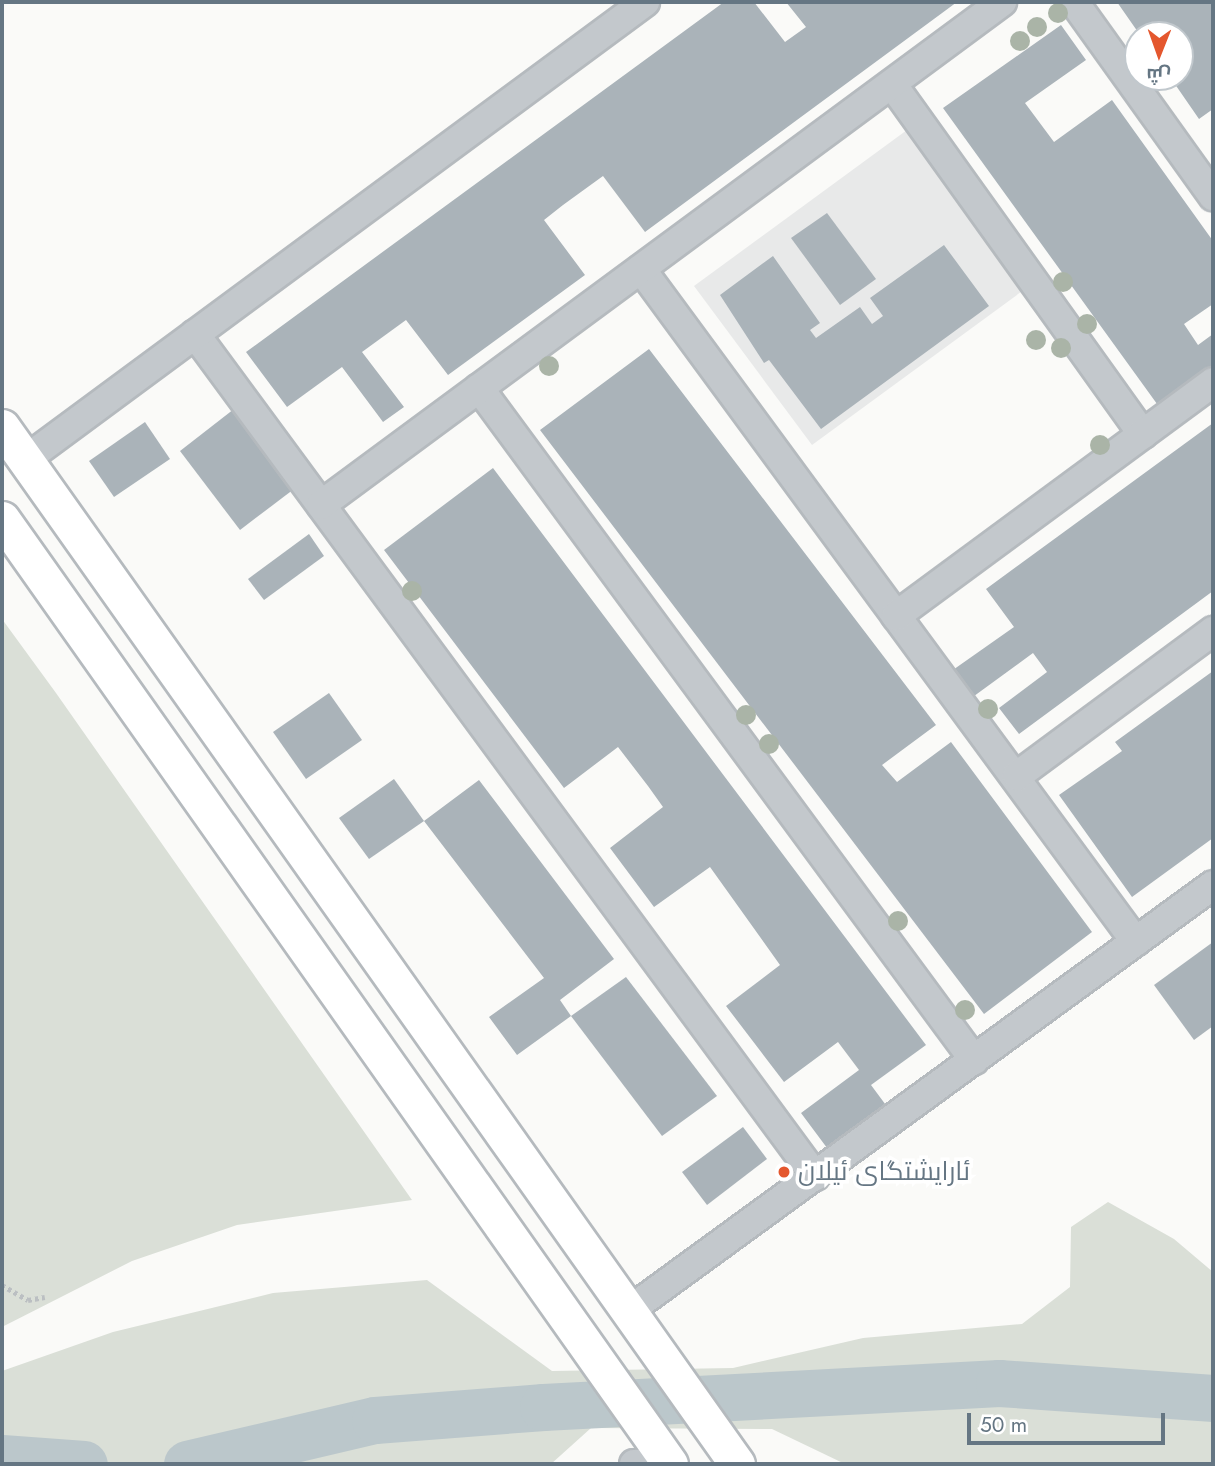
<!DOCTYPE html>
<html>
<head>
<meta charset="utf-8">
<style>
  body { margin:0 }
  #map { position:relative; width:1215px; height:1466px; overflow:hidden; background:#fafaf8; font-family:Jost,Cairo,sans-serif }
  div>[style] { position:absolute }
  .built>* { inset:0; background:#e8e9e9 }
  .green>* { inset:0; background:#dadfd7 }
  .river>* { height:47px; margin:-23.5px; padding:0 23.5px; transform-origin:23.5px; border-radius:23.5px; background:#bbc7cb }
  .building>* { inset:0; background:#aab3b9 }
  .path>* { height:4.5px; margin-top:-2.25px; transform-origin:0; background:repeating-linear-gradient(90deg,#bbbfc2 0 3.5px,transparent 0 7px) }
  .roads { filter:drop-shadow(2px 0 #b5babe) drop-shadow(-2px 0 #b5babe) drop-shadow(0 2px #b5babe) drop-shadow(0 -2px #b5babe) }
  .minor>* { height:28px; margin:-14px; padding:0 14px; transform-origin:14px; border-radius:14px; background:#c3c8cc }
  .major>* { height:35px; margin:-17.5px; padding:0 17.5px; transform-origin:17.5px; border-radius:17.5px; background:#fff }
  .trees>* { width:20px; height:20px; margin:-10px; border-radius:50%; background:#aab4a7 }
  .dots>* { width:19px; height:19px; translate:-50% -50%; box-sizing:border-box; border:4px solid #fff; border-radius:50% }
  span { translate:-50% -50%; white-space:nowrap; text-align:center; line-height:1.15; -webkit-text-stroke:7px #fff; paint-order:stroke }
  .poi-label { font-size:26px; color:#657683 }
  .left { translate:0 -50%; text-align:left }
  .frame { position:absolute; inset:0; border:4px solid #657683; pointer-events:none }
  .north { position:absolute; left:1124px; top:21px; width:70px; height:70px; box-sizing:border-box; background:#fff; border:2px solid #c1c8cd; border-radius:50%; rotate:181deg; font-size:19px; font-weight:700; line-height:28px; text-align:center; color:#657683 }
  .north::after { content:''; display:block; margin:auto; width:24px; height:32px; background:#e4572e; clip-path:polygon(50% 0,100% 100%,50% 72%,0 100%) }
  .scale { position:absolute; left:967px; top:1413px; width:198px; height:32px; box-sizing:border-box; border:4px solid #657683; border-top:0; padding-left:9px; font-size:21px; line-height:24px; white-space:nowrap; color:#657683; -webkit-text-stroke:5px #fff; paint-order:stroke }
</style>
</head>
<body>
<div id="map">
  <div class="built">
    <i style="clip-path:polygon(907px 130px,1025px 289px,812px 445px,694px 286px)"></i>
  </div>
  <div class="green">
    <i style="clip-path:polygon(2px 619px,56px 693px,412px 1200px,237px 1225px,132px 1261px,2px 1327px)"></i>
    <i style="clip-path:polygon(1108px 1202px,1174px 1239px,1213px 1272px,1213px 1464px,845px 1464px,772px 1429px,591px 1428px,551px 1464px,2px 1464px,2px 1371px,113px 1332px,273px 1293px,427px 1280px,552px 1371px,733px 1368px,863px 1338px,1022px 1324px,1070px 1287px,1071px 1227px)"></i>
  </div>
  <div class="river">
    <i style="left:2px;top:1458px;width:82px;rotate:4.2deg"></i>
    <i style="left:187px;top:1464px;width:193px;rotate:-13.2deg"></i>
    <i style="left:375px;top:1420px;width:169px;rotate:-4.4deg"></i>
    <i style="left:543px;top:1407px;width:457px;rotate:-3deg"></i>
    <i style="left:999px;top:1383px;width:215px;rotate:4deg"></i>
  </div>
  <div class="building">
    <i style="clip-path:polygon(724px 2px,754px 2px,785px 42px,806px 27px,786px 2px,957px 2px,645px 232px,603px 176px,563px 205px,544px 220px,585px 275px,448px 375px,406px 320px,362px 352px,404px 407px,383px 422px,342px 367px,287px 407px,246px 352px)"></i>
    <i style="clip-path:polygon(1117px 2px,1213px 2px,1213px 109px,1199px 119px,1170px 77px,1180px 77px,1180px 35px,1140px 35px)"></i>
    <i style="clip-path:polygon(1061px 25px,1086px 60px,1025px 103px,1054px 142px,1112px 100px,1213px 241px,1213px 304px,1184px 324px,1198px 345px,1213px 334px,1213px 380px,1165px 415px,943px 108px)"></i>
    <i style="clip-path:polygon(827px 213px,876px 279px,840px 305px,791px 238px)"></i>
    <i style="clip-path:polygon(944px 245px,989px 306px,821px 429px,769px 360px,764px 363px,720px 295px,773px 256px,820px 323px,810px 330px,816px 338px,860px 307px,872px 324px,883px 316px,870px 298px)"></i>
    <i style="clip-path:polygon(649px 349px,936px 725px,882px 765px,897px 782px,951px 742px,1092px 932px,984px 1014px,540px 430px)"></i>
    <i style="clip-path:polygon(234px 409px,294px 489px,240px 530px,180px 451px)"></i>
    <i style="clip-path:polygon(145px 422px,170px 459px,114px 497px,89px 461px)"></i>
    <i style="clip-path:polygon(1213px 423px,1213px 591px,1019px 734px,999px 708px,1047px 672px,1033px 653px,970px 699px,950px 672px,1014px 627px,986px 589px)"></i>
    <i style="clip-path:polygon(493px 468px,926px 1045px,871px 1085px,894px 1116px,836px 1160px,801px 1113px,859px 1070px,838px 1042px,784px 1082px,726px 1006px,780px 965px,710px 867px,654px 907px,610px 848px,663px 807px,648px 786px,618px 747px,564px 788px,384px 550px)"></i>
    <i style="clip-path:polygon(309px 534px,324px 556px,264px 600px,248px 579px)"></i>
    <i style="clip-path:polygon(1213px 671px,1213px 838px,1132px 897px,1059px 795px,1122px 751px,1115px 742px)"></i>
    <i style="clip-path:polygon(329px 693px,362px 740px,306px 779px,273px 732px)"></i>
    <i style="clip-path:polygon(394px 779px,424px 821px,369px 859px,339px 818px)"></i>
    <i style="clip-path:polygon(479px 780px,614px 959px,560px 1000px,571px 1016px,517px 1055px,489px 1017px,544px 978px,424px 821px)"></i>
    <i style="clip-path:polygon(1213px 942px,1213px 1026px,1194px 1040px,1154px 985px)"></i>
    <i style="clip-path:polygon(626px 977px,717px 1096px,662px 1136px,571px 1016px)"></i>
    <i style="clip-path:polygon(743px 1127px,767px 1159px,707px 1205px,682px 1172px)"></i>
  </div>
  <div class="path">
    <i style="left:2px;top:1285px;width:30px;rotate:30deg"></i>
    <i style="left:28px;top:1300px;width:17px;rotate:-10deg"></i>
  </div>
  <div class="roads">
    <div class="minor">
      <i style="left:1074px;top:2px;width:239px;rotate:54.4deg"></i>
      <i style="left:892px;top:84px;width:431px;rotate:54.4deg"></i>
      <i style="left:641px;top:269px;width:835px;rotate:53.67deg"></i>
      <i style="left:195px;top:334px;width:1046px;rotate:53.63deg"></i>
      <i style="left:479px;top:388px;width:835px;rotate:53.62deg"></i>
      <i style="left:25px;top:460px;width:771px;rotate:-36.45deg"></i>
      <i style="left:321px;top:505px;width:847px;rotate:-36.45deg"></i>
      <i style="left:896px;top:616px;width:394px;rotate:-36.4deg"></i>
      <i style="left:1017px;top:776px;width:244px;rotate:-36.5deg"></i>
      <i style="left:630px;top:1310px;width:721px;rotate:-36.09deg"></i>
      <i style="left:634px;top:1464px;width:35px;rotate:-2deg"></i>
    </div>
    <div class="major">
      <i style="left:2px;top:427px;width:1271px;rotate:54.67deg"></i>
      <i style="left:2px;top:519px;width:1157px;rotate:54.74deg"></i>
    </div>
  </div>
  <div class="trees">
    <i style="left:1058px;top:13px"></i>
    <i style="left:1037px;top:27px"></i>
    <i style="left:1020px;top:41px"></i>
    <i style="left:1063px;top:282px"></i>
    <i style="left:1087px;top:324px"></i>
    <i style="left:1036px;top:340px"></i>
    <i style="left:1061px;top:348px"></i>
    <i style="left:549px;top:366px"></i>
    <i style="left:1100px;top:445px"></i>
    <i style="left:412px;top:591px"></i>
    <i style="left:988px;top:709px"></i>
    <i style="left:746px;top:715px"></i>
    <i style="left:769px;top:744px"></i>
    <i style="left:898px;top:921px"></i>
    <i style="left:965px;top:1010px"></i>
  </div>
  <div class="dots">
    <i style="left:784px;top:1172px;background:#e4572e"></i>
  </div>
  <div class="poi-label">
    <span class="left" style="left:798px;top:1172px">ئارایشتگای ئیلان</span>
  </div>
  <div class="frame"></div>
  <div class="north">ش</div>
  <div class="scale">50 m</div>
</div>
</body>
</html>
